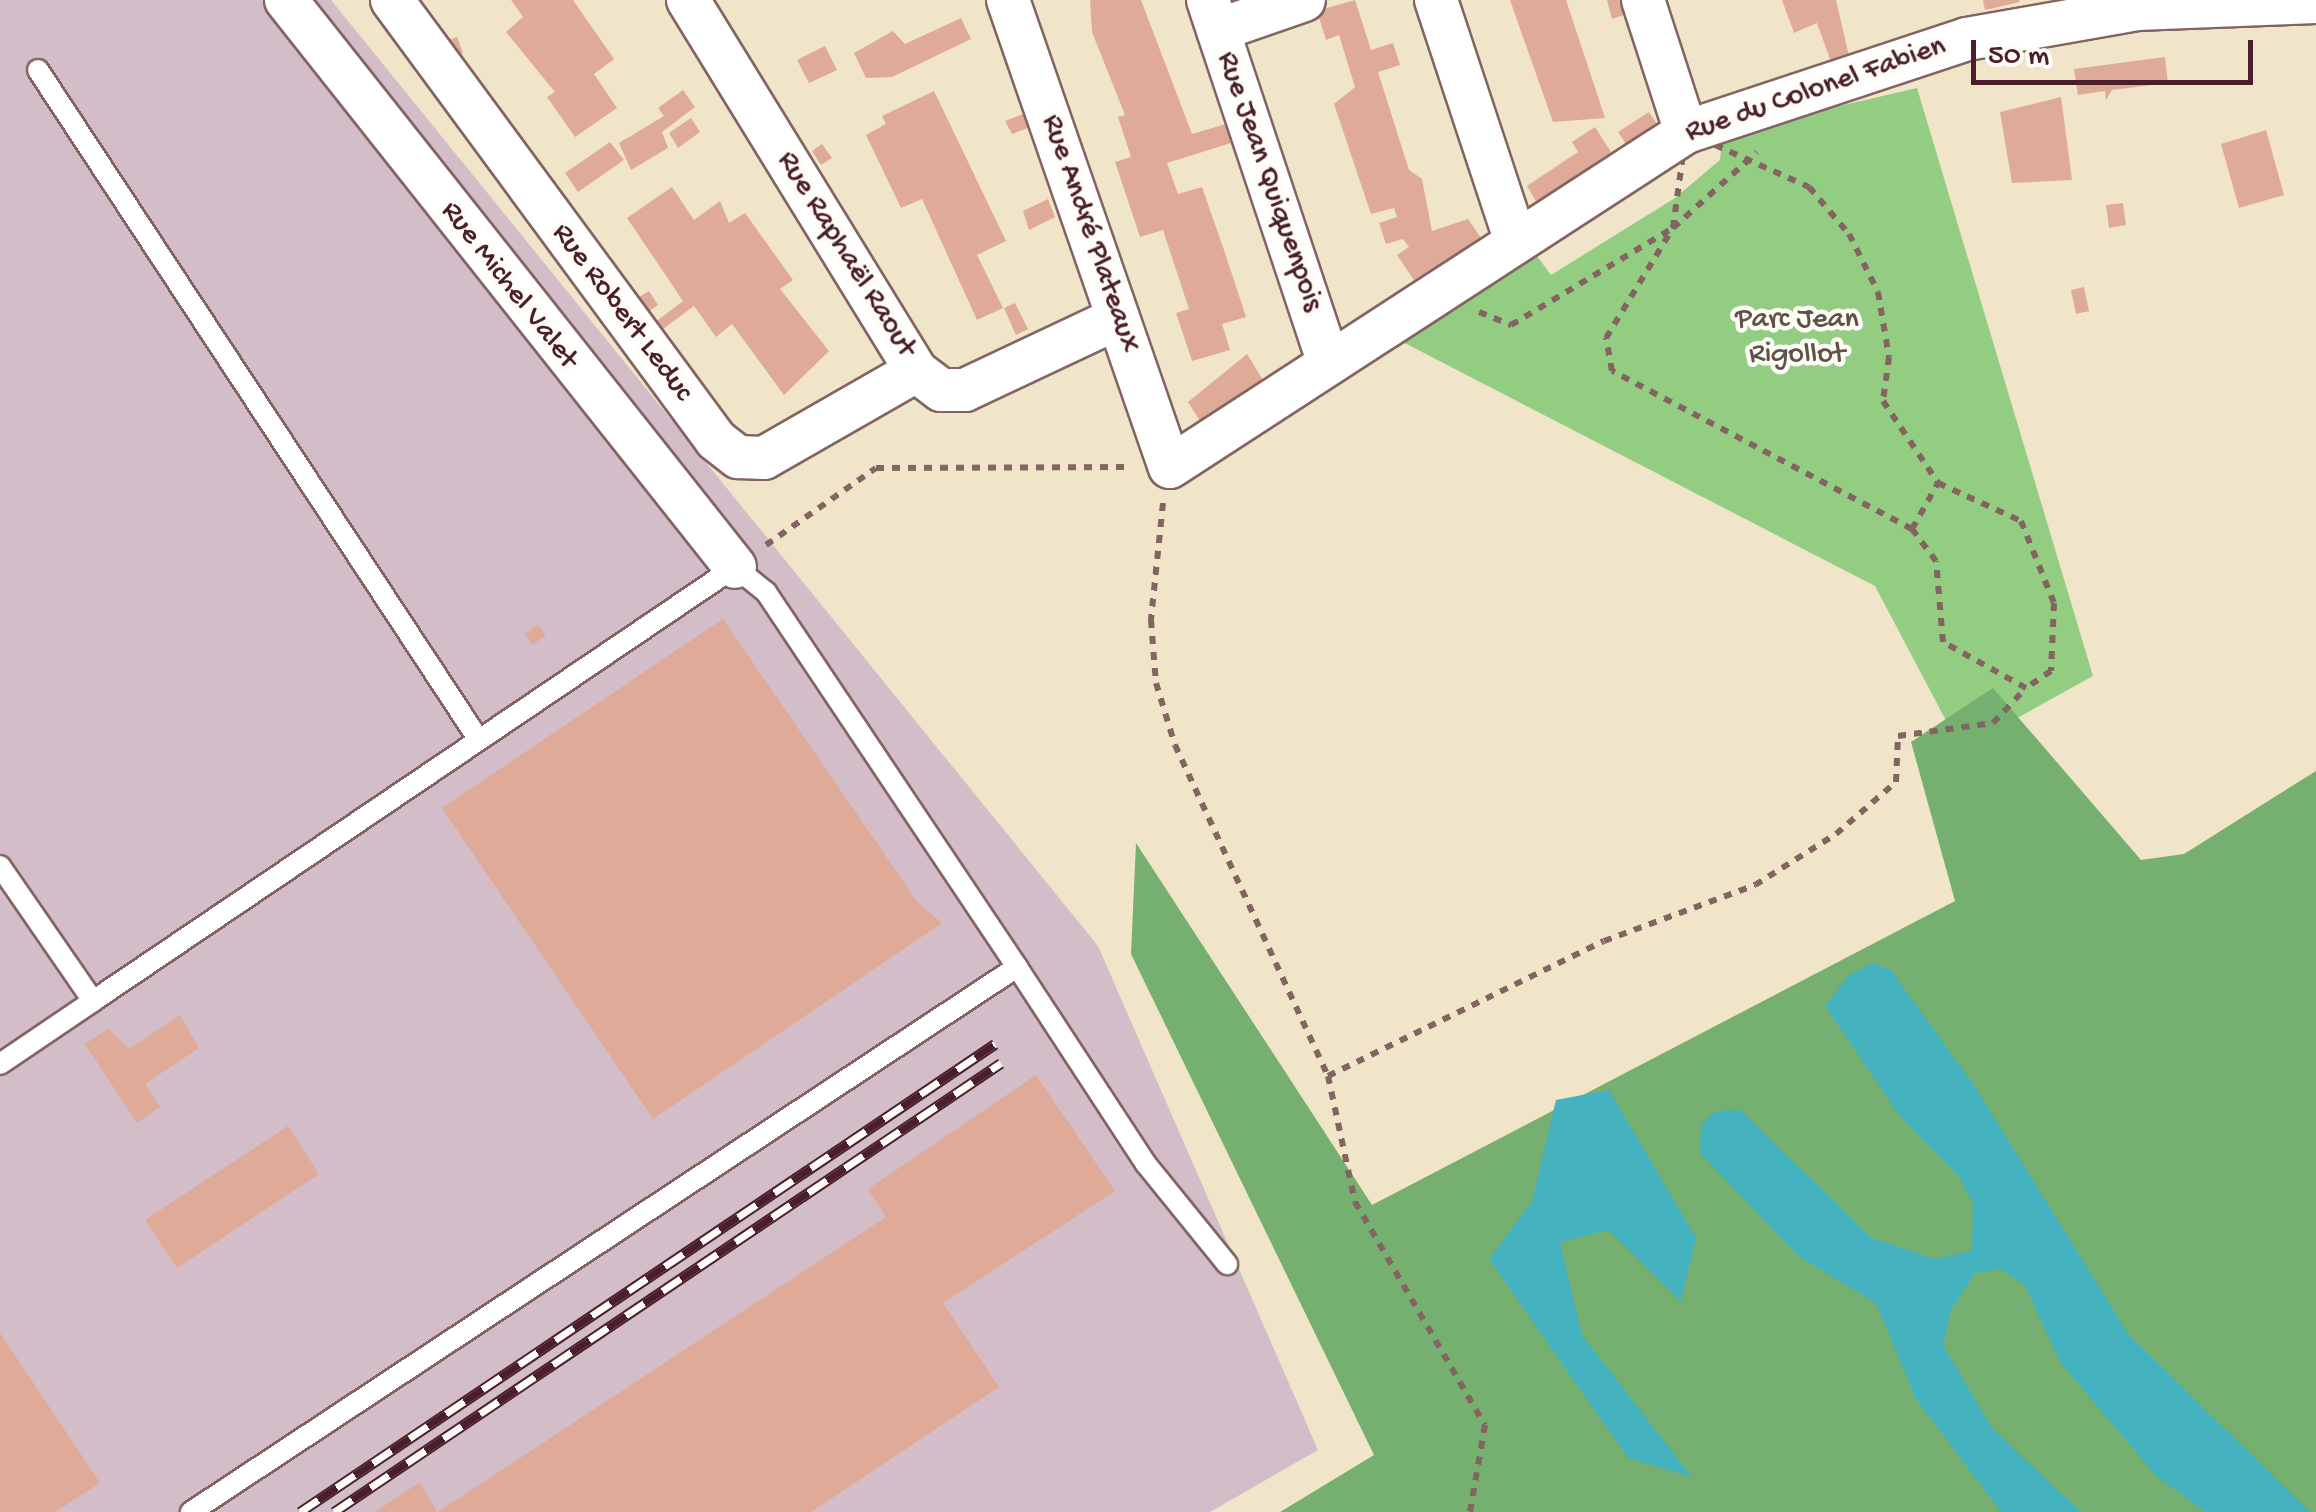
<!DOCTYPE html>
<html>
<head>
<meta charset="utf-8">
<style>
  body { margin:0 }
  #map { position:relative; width:2316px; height:1512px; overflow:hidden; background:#f0e5c9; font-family:"Gochi Hand",sans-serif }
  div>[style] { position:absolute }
  .industrial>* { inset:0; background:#d2bdc8 }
  .green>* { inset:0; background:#93cd82 }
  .forest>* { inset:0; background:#76b070 }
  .water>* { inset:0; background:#44b3bf }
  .building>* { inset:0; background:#dfaa97 }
  .path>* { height:6px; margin-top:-3px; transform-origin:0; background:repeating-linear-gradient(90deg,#846462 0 8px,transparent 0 16px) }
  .roads { filter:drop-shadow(2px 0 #846462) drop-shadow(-2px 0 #846462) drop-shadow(0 2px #846462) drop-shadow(0 -2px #846462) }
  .lane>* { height:20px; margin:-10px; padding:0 10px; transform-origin:10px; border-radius:10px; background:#fff }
  .street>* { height:42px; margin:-21px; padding:0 21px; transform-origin:21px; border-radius:21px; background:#fff }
  .rail>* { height:11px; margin-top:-5.5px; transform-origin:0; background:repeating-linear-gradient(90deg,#fdfcf7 0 22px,#4a1f2b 0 44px); box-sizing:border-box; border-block:2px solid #4a1f2b }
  span { translate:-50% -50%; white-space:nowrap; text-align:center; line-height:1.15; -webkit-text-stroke:9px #fdfcf7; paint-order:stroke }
  .street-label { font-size:30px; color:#4a1f2b }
  .park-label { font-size:30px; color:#605345 }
  .scale { position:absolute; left:1971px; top:40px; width:282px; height:45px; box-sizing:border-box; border:5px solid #4a1f2b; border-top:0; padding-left:12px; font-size:30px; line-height:35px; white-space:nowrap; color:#4a1f2b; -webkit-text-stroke:8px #fdfcf7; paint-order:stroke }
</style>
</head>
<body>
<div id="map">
  <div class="industrial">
    <i style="clip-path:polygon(0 0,331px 0,1098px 946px,1318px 1450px,1210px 1512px,0 1512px)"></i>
  </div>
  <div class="green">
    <i style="clip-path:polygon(1917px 88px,2093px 676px,1961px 749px,1875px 586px,1395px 338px,1531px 248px,1551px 275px,1675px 198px,1720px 160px,1723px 133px)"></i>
  </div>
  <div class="forest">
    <i style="clip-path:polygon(1993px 688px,2141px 860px,2184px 854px,2316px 771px,2316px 1512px,1280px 1512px,1374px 1455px,1131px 954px,1136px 843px,1372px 1205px,1955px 901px,1911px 742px)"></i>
  </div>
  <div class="water">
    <i style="clip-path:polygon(1872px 963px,1891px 970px,1976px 1088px,2129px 1335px,2310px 1512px,2206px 1512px,2157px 1477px,2060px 1362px,2025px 1286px,2001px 1269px,1975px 1273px,1951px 1310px,1943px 1345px,1992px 1428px,2081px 1512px,2001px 1512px,1916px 1399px,1876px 1303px,1798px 1256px,1700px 1153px,1701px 1125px,1716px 1111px,1740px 1110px,1872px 1238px,1935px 1259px,1972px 1251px,1973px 1204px,1959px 1177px,1900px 1116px,1825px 1006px,1848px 976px)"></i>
    <i style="clip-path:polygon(1609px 1090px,1696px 1238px,1681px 1301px,1608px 1230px,1560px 1242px,1582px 1335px,1692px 1477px,1628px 1458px,1489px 1259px,1532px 1201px,1556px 1100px)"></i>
  </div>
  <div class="building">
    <i style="clip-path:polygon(511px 0,573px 0,614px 59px,594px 74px,617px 108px,575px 137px,547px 97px,555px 92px,506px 32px,523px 17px)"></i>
    <i style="clip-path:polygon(1090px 0,1141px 0,1192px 134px,1226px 124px,1231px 143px,1167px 163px,1178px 194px,1202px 187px,1225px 253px,1246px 317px,1222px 324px,1230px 350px,1192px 361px,1176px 313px,1189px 309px,1163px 230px,1140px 237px,1115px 162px,1131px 157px,1118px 117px,1125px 115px,1092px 32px)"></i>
    <i style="clip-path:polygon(1355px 0,1371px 50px,1393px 43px,1400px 65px,1378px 72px,1409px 170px,1422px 179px,1432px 231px,1468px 219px,1481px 238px,1414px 280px,1397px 255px,1409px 247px,1403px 239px,1386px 244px,1379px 223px,1397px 217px,1394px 208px,1371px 214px,1334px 104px,1355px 87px,1339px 35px,1326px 40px,1317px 11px)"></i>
    <i style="clip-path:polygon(1510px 0,1566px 0,1605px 118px,1553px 122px)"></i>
    <i style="clip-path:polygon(1607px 0,1623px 0,1627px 14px,1612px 19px)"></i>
    <i style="clip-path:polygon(1782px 0,1836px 0,1849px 56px,1831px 62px,1817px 23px,1794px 33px)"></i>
    <i style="clip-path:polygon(1983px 0,2019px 0,2020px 2px,1985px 10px)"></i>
    <i style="clip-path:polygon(961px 18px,971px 39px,892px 77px,866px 78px,854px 53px,893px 31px,905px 44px)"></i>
    <i style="clip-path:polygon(457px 37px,463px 53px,440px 61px,434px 46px)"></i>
    <i style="clip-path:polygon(825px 46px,837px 70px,809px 83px,797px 60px)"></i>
    <i style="clip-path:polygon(2165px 57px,2168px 83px,2112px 90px,2106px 100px,2105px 91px,2078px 95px,2074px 69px)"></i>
    <i style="clip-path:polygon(683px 90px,695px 107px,662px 132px,668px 148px,631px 170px,619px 143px,664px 116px,658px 108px)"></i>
    <i style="clip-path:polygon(934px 91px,1006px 241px,977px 255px,1003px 308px,977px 320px,922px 199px,901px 208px,866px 135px,886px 124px,882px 116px)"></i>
    <i style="clip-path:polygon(2061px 97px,2072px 180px,2012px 183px,2000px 112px)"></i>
    <i style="clip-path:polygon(1028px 112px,1033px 126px,1012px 134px,1005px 121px)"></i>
    <i style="clip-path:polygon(1649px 112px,1657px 124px,1626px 144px,1618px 132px)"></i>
    <i style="clip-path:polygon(691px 118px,700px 132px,678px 148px,669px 133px)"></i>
    <i style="clip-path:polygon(1595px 127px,1611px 152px,1537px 203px,1527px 186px,1578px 152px,1572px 142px)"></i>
    <i style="clip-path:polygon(2266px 130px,2284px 195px,2239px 208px,2221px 144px)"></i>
    <i style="clip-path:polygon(610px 142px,624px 160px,578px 192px,565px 173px)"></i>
    <i style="clip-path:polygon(822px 144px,832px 158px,821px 165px,812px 151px)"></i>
    <i style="clip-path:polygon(672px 187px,694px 220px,720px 201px,729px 223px,745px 213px,793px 280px,780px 289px,829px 351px,784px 395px,732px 324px,716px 337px,694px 306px,652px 337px,646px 329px,683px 301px,627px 218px)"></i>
    <i style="clip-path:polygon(1048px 199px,1055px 217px,1029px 230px,1023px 211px)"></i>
    <i style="clip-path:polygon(2123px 203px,2126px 225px,2109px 228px,2106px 205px)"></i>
    <i style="clip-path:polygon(2084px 287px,2089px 311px,2076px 314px,2071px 290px)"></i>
    <i style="clip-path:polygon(649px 291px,658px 305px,638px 318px,629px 303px)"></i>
    <i style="clip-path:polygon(1015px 303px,1028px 329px,1016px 335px,1004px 308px)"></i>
    <i style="clip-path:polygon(1247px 354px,1263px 380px,1200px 421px,1188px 402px)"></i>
    <i style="clip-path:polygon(723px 619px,918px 903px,942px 923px,653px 1119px,442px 808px)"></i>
    <i style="clip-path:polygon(538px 625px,546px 635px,532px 645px,525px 634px)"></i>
    <i style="clip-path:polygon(180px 1015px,199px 1048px,145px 1084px,160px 1107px,137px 1123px,85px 1044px,108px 1029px,129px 1049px)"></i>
    <i style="clip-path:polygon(1036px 1075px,1115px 1191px,943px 1303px,999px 1387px,811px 1512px,438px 1512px,886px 1217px,868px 1189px)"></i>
    <i style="clip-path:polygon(288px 1126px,319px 1174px,177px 1268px,145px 1220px)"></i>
    <i style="clip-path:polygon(0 1333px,100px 1483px,55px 1512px,0 1512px)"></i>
    <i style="clip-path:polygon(420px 1482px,437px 1512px,375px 1512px)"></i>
  </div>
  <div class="path">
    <i style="left:1686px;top:132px;width:135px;rotate:24.1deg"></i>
    <i style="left:1809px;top:187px;width:62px;rotate:49.6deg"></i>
    <i style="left:1849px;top:234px;width:65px;rotate:63.4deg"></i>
    <i style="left:1878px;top:292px;width:66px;rotate:80.4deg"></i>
    <i style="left:1889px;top:357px;width:44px;rotate:97.8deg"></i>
    <i style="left:1883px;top:401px;width:99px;rotate:56.1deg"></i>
    <i style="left:1938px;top:483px;width:91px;rotate:24.6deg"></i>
    <i style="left:2021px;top:521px;width:88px;rotate:68.1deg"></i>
    <i style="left:2054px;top:603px;width:68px;rotate:92.5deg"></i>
    <i style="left:2051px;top:671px;width:30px;rotate:146deg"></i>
    <i style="left:2026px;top:688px;width:95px;rotate:-151deg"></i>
    <i style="left:1943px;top:642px;width:81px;rotate:-94.9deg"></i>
    <i style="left:1936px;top:561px;width:40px;rotate:-127deg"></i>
    <i style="left:1912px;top:529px;width:339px;rotate:-152.2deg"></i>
    <i style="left:1612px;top:371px;width:34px;rotate:-100deg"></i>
    <i style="left:1606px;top:338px;width:129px;rotate:-58.7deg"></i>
    <i style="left:1673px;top:228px;width:97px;rotate:-82.3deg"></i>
    <i style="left:1479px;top:312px;width:35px;rotate:22deg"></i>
    <i style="left:1511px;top:325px;width:189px;rotate:-30.9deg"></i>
    <i style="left:1673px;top:228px;width:113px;rotate:-42.1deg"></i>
    <i style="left:1163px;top:503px;width:118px;rotate:95.9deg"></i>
    <i style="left:1151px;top:620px;width:63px;rotate:85.5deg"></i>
    <i style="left:1156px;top:683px;width:65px;rotate:73deg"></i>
    <i style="left:1175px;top:745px;width:365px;rotate:65.2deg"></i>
    <i style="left:1328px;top:1076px;width:307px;rotate:-26.1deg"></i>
    <i style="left:1604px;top:941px;width:161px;rotate:-20.3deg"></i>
    <i style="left:1755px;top:885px;width:96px;rotate:-32.2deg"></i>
    <i style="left:1836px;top:834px;width:79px;rotate:-40.9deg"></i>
    <i style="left:1896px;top:782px;width:46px;rotate:-87.5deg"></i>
    <i style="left:1898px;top:736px;width:96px;rotate:-7.8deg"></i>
    <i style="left:1993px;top:723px;width:48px;rotate:-46.7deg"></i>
    <i style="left:1912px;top:529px;width:53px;rotate:-60.5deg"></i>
    <i style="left:766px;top:545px;width:134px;rotate:-35deg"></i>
    <i style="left:876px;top:468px;width:252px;rotate:-0.2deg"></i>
    <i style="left:1328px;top:1076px;width:129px;rotate:77.9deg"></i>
    <i style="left:1355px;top:1202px;width:258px;rotate:59.8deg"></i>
    <i style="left:1485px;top:1425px;width:88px;rotate:99.8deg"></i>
  </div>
  <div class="roads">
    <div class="lane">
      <i style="left:38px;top:70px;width:799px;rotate:56.65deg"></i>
      <i style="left:0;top:866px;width:164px;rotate:55.4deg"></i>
      <i style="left:93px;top:1001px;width:775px;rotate:-34.06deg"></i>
      <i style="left:735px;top:567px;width:40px;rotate:39deg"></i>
      <i style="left:766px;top:592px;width:451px;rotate:56.2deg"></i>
      <i style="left:1017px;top:967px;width:990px;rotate:146.58deg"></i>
      <i style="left:1017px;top:967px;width:235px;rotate:56.8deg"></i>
      <i style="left:1146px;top:1164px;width:129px;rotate:51deg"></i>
      <i style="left:0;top:1064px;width:112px;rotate:-34.1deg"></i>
    </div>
    <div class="street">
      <i style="left:286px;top:0;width:723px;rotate:51.62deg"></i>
      <i style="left:392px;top:0;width:546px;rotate:53.63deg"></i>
      <i style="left:716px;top:440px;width:28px;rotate:38deg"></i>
      <i style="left:738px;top:457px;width:26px;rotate:2deg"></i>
      <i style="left:764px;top:458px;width:175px;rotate:-29.8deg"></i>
      <i style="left:688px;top:0;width:435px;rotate:58.4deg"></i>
      <i style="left:916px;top:371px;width:31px;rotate:37deg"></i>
      <i style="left:941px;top:390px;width:24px"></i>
      <i style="left:965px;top:390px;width:169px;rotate:-25.2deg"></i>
      <i style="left:1008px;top:0;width:494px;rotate:70.9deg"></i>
      <i style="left:1170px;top:467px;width:615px;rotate:-32.99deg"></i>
      <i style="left:1686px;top:132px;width:296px;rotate:-18.3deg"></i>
      <i style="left:1967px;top:39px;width:173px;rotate:-10deg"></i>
      <i style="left:2137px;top:9px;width:179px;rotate:-2.2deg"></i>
      <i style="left:1208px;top:0;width:383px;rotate:71.6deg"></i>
      <i style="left:1436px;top:0;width:255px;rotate:71.7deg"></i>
      <i style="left:1643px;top:0;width:139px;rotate:72deg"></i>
      <i style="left:1218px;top:30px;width:91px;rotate:-19.2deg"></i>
    </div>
  </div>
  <div class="rail">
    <i style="left:300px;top:1512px;width:838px;rotate:-33.96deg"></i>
    <i style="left:334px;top:1512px;width:804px;rotate:-33.95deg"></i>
  </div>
  <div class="street-label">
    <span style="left:1816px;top:91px;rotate:-19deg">Rue du Colonel Fabien</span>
    <span style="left:1268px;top:182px;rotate:71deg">Rue Jean Quiquenpois</span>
    <span style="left:1089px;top:234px;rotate:71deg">Rue André Plateaux</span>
    <span style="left:845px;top:255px;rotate:58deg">Rue Raphaël Raout</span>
    <span style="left:508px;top:286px;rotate:52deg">Rue Michel Valet</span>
    <span style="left:621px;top:313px;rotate:53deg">Rue Robert Leduc</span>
  </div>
  <div class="park-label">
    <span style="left:1797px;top:338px">Parc Jean<br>Rigollot</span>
  </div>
  <div class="scale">50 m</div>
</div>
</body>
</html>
